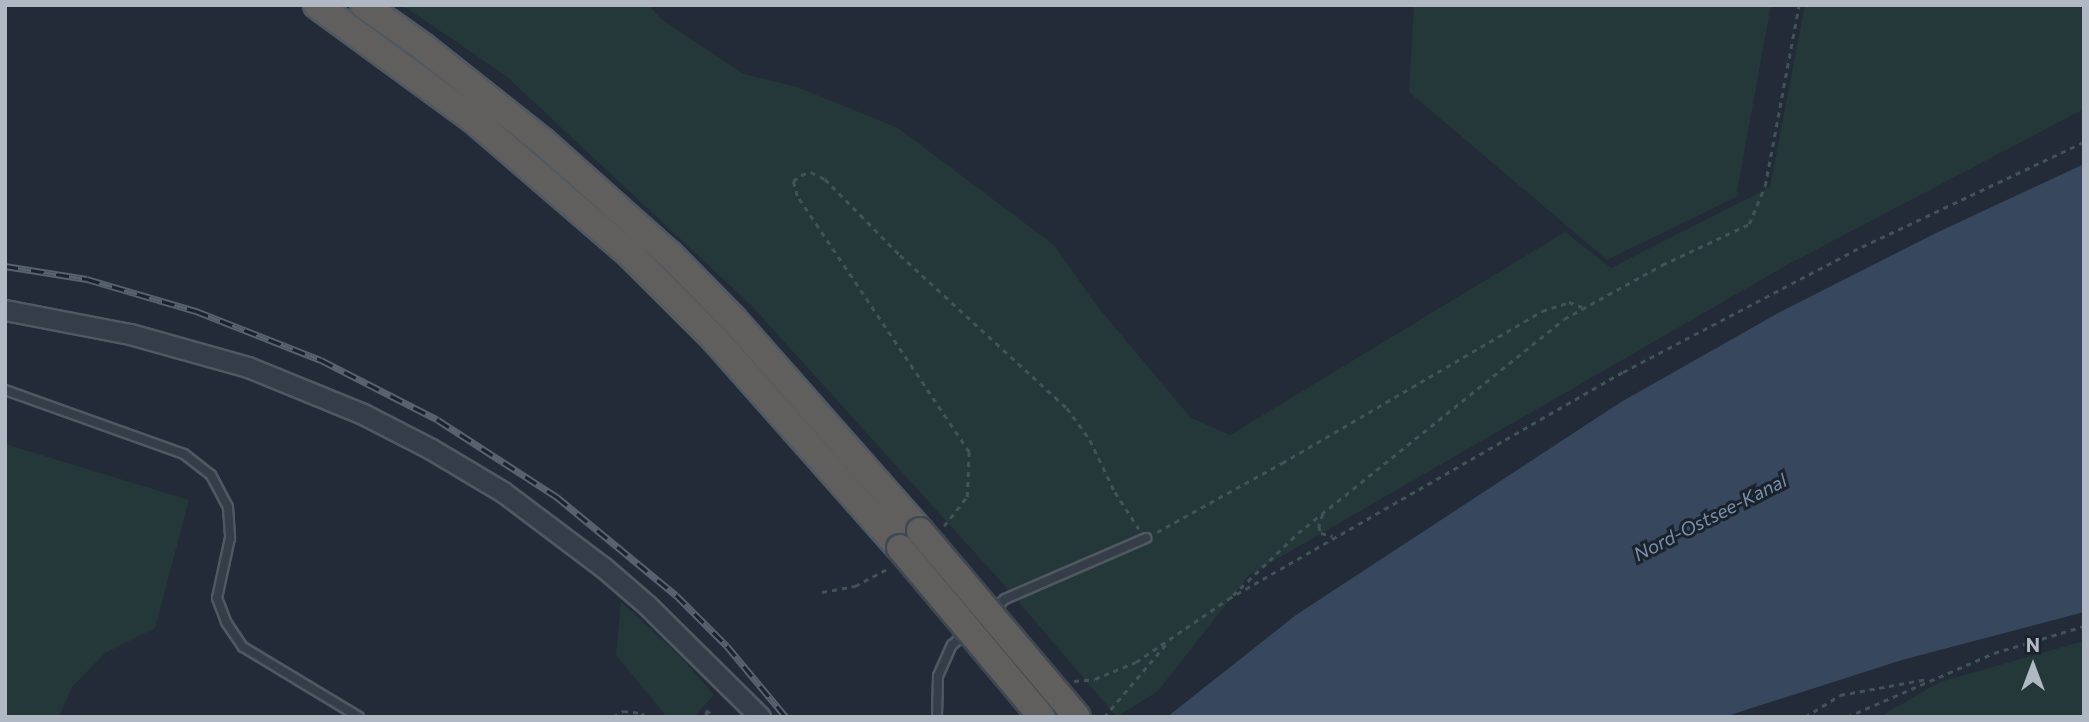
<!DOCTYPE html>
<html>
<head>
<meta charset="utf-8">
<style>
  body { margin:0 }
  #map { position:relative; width:2089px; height:722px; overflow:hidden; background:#222b37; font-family:Commissioner,sans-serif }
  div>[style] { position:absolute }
  .green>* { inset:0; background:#253839 }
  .water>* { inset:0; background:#36475e }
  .path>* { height:2.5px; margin-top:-1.25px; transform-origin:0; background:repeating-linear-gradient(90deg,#415356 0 5px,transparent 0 10px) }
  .roads { filter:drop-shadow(2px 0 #505862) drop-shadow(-2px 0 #505862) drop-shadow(0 2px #505862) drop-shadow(0 -2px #505862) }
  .service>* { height:8px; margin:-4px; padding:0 4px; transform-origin:4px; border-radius:4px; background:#353d48 }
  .tertiary>* { height:19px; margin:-9.5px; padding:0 9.5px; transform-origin:9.5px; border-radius:9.5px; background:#353d48 }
  .trunk>* { height:26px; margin:-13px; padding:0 13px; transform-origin:13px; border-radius:13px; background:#605f5d }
  .rail>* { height:7px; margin-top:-3.5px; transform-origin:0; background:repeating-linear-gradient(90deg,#1a222c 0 13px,#57616f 0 26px); box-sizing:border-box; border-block:2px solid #57616f }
  .bridges { filter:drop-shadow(2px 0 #404852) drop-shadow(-2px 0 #404852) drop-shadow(0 2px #404852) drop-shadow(0 -2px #404852) }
  .trunk-bridge>* { height:26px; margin:-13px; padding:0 13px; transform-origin:13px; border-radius:13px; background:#605f5d }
  span { translate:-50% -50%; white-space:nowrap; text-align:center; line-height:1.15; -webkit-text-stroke:6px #1a222c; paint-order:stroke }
  .water-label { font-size:19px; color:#798fab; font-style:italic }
  .frame { position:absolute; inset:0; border:7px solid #b0b8c4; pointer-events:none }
  .north { position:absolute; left:1998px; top:631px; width:70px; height:70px; -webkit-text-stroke:5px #1a222c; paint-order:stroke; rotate:0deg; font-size:19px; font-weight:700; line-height:28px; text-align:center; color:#b0b8c4 }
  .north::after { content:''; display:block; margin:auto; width:24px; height:32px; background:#b0b8c4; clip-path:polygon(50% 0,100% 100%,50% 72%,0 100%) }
</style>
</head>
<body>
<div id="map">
  <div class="green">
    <i style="clip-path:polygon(402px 5px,649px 5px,661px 19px,744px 74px,797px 87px,898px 128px,1054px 245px,1097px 306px,1191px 418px,1230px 435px,1565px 232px,1611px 268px,1770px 187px,1805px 5px,2084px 5px,2084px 109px,1785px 266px,1249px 575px,1158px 691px,1117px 717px,1005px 586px,751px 305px,505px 75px)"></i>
    <i style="clip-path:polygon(1414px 5px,1771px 5px,1736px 197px,1607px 260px,1409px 92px)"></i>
    <i style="clip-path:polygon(5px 444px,189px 500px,155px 628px,105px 653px,72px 687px,59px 717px,5px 717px)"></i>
    <i style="clip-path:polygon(621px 602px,681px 657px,714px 695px,694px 717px,667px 717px,616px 655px)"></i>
    <i style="clip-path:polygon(2084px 641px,2084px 717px,1879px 717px,1940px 682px)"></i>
  </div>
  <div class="water">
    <i style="clip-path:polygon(2084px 164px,2084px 612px,1902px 660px,1724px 717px,1167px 717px,1296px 615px,1621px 402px,1780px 312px,1936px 233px)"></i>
  </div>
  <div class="path">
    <i style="left:1323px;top:514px;width:13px;rotate:108deg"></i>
    <i style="left:1319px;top:526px;width:7px;rotate:74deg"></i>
    <i style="left:1321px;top:533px;width:12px;rotate:14deg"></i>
    <i style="left:944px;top:526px;width:37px;rotate:-52deg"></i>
    <i style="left:967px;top:497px;width:45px;rotate:-87.5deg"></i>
    <i style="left:969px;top:452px;width:308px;rotate:-123.9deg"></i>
    <i style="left:797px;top:196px;width:16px;rotate:-105deg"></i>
    <i style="left:793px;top:181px;width:10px;rotate:-37deg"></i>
    <i style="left:801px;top:175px;width:10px;rotate:-17deg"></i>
    <i style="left:811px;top:172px;width:16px;rotate:27deg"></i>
    <i style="left:825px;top:179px;width:107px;rotate:45.4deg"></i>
    <i style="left:900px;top:255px;width:226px;rotate:42.5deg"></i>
    <i style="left:1067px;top:408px;width:39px;rotate:54deg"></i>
    <i style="left:1090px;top:440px;width:58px;rotate:64.3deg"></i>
    <i style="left:1115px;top:492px;width:44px;rotate:57deg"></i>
    <i style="left:1157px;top:532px;width:143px;rotate:-28.9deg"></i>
    <i style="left:1282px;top:463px;width:301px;rotate:-30.3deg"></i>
    <i style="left:1542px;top:311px;width:28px;rotate:-18deg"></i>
    <i style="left:1569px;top:302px;width:14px;rotate:21deg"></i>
    <i style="left:822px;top:592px;width:34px;rotate:-10deg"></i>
    <i style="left:855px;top:586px;width:38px;rotate:-28deg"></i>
    <i style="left:1233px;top:595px;width:90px;rotate:-43.6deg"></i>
    <i style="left:1298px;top:533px;width:341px;rotate:-38.8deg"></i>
    <i style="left:1564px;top:319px;width:112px;rotate:-28.9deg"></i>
    <i style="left:1662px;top:265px;width:96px;rotate:-25.2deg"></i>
    <i style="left:1749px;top:224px;width:41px;rotate:-67.2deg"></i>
    <i style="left:1765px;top:186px;width:184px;rotate:-79.4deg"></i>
    <i style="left:1074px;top:681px;width:21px;rotate:-5deg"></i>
    <i style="left:1095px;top:679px;width:44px;rotate:-22.5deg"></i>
    <i style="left:1136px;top:662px;width:112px;rotate:-34.4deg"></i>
    <i style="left:1228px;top:599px;width:456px;rotate:-29.9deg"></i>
    <i style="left:1623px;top:372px;width:260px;rotate:-27.7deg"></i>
    <i style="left:1853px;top:251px;width:255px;rotate:-25.3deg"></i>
    <i style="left:613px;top:717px;width:12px;rotate:-31deg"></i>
    <i style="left:623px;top:711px;width:19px;rotate:6deg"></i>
    <i style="left:642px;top:713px;width:5px;rotate:53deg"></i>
    <i style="left:706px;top:717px;width:7px;rotate:-90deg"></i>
    <i style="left:706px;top:710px;width:12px;rotate:35deg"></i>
    <i style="left:1104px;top:717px;width:97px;rotate:-49.6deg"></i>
    <i style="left:1805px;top:717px;width:41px;rotate:-32.2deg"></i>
    <i style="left:1840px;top:695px;width:88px;rotate:-10.4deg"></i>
    <i style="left:1847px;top:717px;width:160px;rotate:-23.5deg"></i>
    <i style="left:1994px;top:653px;width:94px;rotate:-16.7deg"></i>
    <i style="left:2082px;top:717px;width:2px;rotate:-27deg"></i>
  </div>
  <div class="roads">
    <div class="service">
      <i style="left:5px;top:390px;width:190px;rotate:19.7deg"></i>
      <i style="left:184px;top:454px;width:34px;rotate:38deg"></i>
      <i style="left:211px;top:475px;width:36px;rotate:62deg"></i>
      <i style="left:228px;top:507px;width:31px;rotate:86deg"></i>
      <i style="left:230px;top:538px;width:61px;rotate:102.2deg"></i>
      <i style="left:217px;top:598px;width:26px;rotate:69deg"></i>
      <i style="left:226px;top:622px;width:30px;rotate:56deg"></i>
      <i style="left:243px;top:647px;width:135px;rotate:31.1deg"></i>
      <i style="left:991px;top:612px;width:19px;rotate:-43deg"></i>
      <i style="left:1005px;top:599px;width:154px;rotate:-23.4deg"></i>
      <i style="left:937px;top:717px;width:41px;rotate:-88.6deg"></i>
      <i style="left:938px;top:676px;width:34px;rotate:-66deg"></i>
      <i style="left:952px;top:645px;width:17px;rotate:-40deg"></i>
    </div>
    <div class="tertiary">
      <i style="left:5px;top:310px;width:127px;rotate:10.9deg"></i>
      <i style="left:130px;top:334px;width:123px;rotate:15.6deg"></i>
      <i style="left:248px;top:367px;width:124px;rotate:22.2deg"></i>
      <i style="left:363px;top:414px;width:76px;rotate:27.2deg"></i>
      <i style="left:431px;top:449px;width:84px;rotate:30.8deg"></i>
      <i style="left:503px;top:492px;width:125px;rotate:36.9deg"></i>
      <i style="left:603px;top:567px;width:58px;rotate:40.8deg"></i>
      <i style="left:647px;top:605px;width:159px;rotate:44.7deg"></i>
    </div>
    <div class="trunk">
      <i style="left:317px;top:5px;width:192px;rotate:36.1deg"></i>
      <i style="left:472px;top:118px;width:208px;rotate:40.7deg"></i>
      <i style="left:630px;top:254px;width:120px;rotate:45deg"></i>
      <i style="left:715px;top:339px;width:279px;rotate:48.5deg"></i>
      <i style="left:364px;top:5px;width:72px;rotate:35.4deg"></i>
      <i style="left:423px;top:47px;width:153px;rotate:38.4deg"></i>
      <i style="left:543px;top:142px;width:170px;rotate:41.7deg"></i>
      <i style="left:670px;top:255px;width:90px;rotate:45.5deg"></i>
      <i style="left:733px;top:319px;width:283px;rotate:48.6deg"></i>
    </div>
  </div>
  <div class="rail">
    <i style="left:5px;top:266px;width:83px;rotate:9deg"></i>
    <i style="left:87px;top:279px;width:114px;rotate:16.4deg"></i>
    <i style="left:196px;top:311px;width:134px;rotate:21.4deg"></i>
    <i style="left:321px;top:360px;width:131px;rotate:27.1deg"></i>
    <i style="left:438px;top:420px;width:142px;rotate:32.9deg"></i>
    <i style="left:557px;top:497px;width:154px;rotate:39.5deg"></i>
    <i style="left:676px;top:595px;width:72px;rotate:45deg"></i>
    <i style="left:727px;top:646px;width:92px;rotate:50.3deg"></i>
  </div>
  <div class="bridges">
    <div class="trunk-bridge">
      <i style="left:920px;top:531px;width:243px;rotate:49.8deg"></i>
      <i style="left:900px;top:548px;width:221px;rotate:50deg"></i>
    </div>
  </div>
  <div class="water-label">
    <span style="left:1710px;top:517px;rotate:-27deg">Nord-Ostsee-Kanal</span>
  </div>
  <div class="frame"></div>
  <div class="north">N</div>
</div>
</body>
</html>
